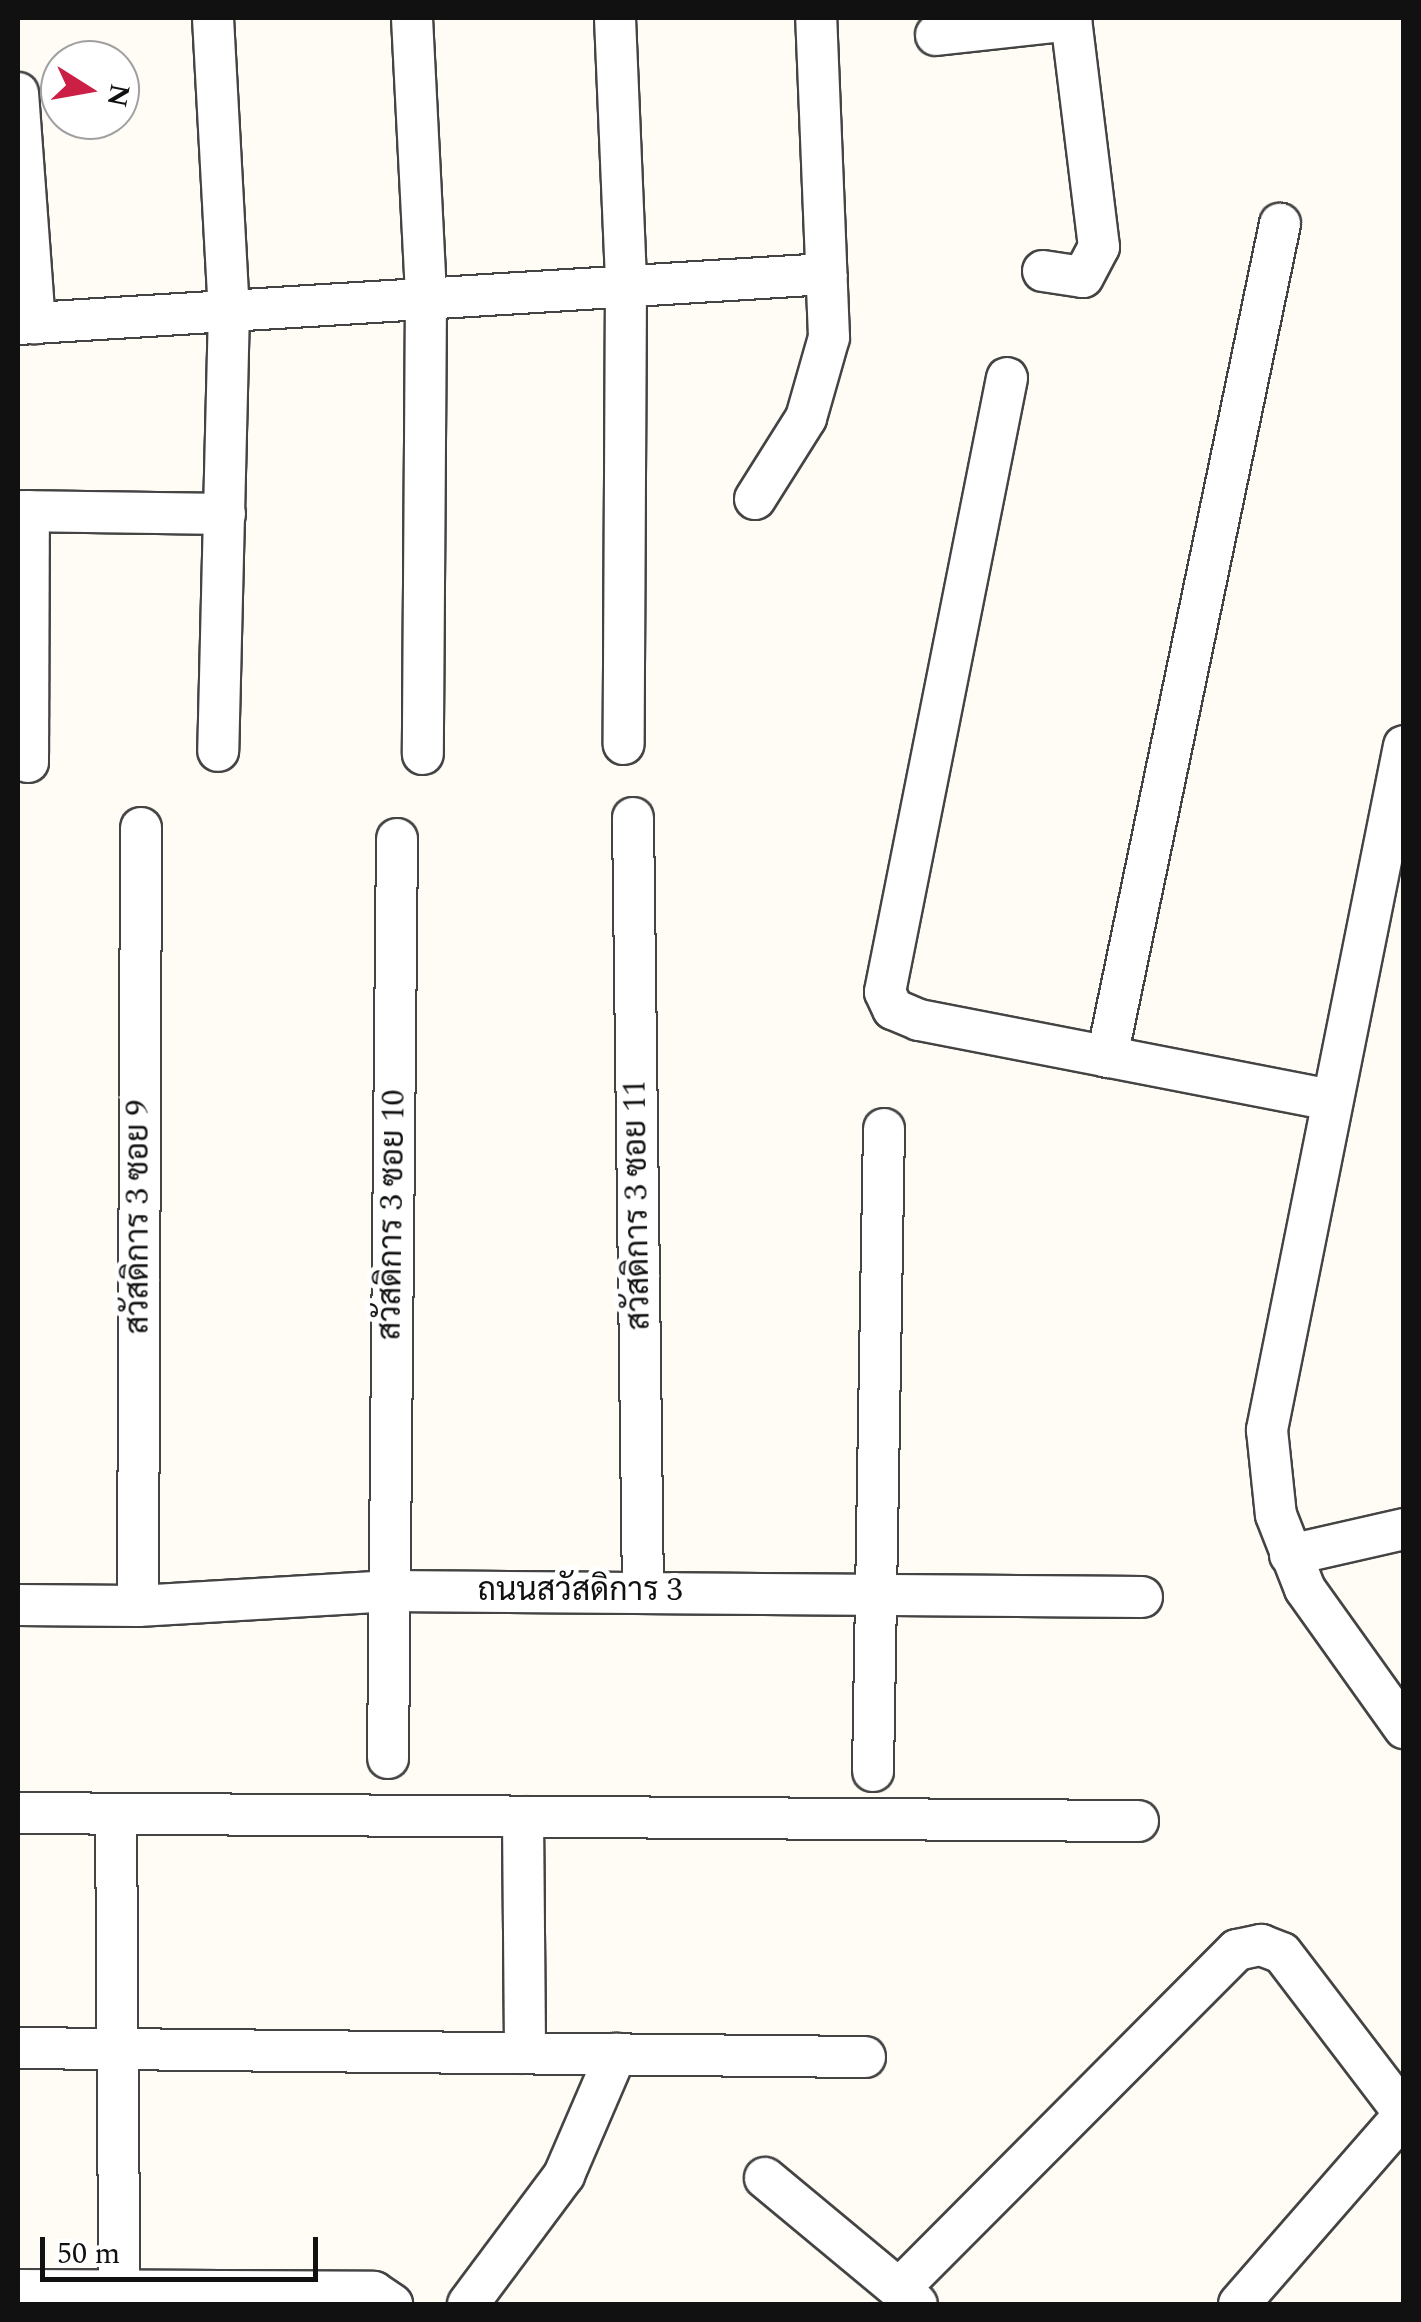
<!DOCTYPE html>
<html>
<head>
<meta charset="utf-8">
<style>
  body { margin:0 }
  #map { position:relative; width:1421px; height:2322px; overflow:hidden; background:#fffbf5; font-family:Spectral,Sarabun,serif }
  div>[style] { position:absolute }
  .roads { filter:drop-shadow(2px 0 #444) drop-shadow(-2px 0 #444) drop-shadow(0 2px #444) drop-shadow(0 -2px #444) }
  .minor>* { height:40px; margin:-20px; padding:0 20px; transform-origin:20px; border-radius:20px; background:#fff }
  span { translate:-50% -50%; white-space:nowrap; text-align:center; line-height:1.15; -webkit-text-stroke:10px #fff; paint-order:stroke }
  .street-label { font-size:32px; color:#111 }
  .frame { position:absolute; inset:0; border:20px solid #111; pointer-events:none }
  .north { position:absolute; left:40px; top:40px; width:100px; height:100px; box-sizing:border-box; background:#fff; border:2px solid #a0a0a0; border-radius:50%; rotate:101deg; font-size:28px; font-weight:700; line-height:40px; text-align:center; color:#111 }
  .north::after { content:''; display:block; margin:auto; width:35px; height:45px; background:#cb1f46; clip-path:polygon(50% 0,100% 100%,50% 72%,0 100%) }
  .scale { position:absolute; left:40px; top:2237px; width:278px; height:45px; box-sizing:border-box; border:5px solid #111; border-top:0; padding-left:12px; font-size:30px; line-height:35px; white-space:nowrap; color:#111; -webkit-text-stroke:8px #fff; paint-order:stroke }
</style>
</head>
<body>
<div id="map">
  <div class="roads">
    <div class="minor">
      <i style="left:213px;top:18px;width:292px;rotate:86.9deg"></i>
      <i style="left:229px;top:310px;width:441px;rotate:91.4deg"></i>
      <i style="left:412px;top:18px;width:280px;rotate:87.1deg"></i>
      <i style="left:426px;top:298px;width:456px;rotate:90.4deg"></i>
      <i style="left:615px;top:18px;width:268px;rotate:87.6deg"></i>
      <i style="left:626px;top:286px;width:458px;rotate:90.3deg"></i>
      <i style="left:936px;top:35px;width:136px;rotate:-6.3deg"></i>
      <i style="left:18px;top:93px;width:231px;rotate:85.8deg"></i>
      <i style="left:1043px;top:271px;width:40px;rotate:8.5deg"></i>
      <i style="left:1083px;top:277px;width:34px;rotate:-62deg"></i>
      <i style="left:1099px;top:247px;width:231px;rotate:-97deg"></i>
      <i style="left:18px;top:324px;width:810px;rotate:-3.54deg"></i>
      <i style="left:1007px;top:378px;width:626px;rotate:101.24deg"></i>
      <i style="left:885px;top:992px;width:19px;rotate:65deg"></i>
      <i style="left:893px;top:1009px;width:28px;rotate:23deg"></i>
      <i style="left:919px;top:1020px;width:420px;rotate:11deg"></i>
      <i style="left:755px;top:499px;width:96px;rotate:-57.8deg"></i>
      <i style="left:806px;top:418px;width:84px;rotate:-74.1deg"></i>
      <i style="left:829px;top:337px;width:319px;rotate:-92.3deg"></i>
      <i style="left:18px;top:511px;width:207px;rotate:0.8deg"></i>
      <i style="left:1404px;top:746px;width:698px;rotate:101.33deg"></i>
      <i style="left:1267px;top:1430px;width:85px;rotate:84deg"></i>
      <i style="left:1276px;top:1515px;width:79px;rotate:68.6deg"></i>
      <i style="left:1305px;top:1589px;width:171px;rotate:54.5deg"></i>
      <i style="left:28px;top:762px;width:251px;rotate:-89.8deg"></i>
      <i style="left:633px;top:818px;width:774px;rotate:89.26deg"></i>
      <i style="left:1107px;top:1057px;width:851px;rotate:-78.27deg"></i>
      <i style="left:1290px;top:1555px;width:117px;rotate:-12.8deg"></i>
      <i style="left:18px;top:1605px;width:120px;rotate:0.5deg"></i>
      <i style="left:138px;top:1606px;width:250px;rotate:-3.4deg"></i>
      <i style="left:388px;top:1591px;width:754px;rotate:0.46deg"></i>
      <i style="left:138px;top:1606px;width:778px;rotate:-89.78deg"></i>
      <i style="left:388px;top:1758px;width:919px;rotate:-89.44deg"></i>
      <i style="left:873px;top:1771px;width:642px;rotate:-89.02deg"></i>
      <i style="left:18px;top:1813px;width:1120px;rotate:0.41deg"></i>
      <i style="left:116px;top:1814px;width:490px;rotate:89.6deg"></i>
      <i style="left:523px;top:1817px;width:236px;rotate:89.5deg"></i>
      <i style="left:18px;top:2048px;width:847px;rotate:0.61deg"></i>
      <i style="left:765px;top:2178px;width:197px;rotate:39.7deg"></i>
      <i style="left:899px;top:2289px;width:479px;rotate:-45.1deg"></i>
      <i style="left:1237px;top:1950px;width:25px;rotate:-12deg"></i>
      <i style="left:1261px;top:1945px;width:22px;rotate:21deg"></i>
      <i style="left:1282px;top:1953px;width:201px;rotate:52.7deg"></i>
      <i style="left:18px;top:2290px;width:356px;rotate:0.3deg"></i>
      <i style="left:374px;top:2292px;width:22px;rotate:34deg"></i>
      <i style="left:468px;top:2304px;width:161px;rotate:-53.3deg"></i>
      <i style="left:564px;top:2175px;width:132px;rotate:-66.7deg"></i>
      <i style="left:1239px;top:2304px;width:251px;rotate:-48.9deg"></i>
    </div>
  </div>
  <div class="street-label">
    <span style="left:638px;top:1205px;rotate:-91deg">สวัสดิการ 3 ซอย 11</span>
    <span style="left:393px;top:1215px;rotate:-89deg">สวัสดิการ 3 ซอย 10</span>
    <span style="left:139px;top:1217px;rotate:-90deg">สวัสดิการ 3 ซอย 9</span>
    <span style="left:580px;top:1591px">ถนนสวัสดิการ 3</span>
  </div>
  <div class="frame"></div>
  <div class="north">N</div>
  <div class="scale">50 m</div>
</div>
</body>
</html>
